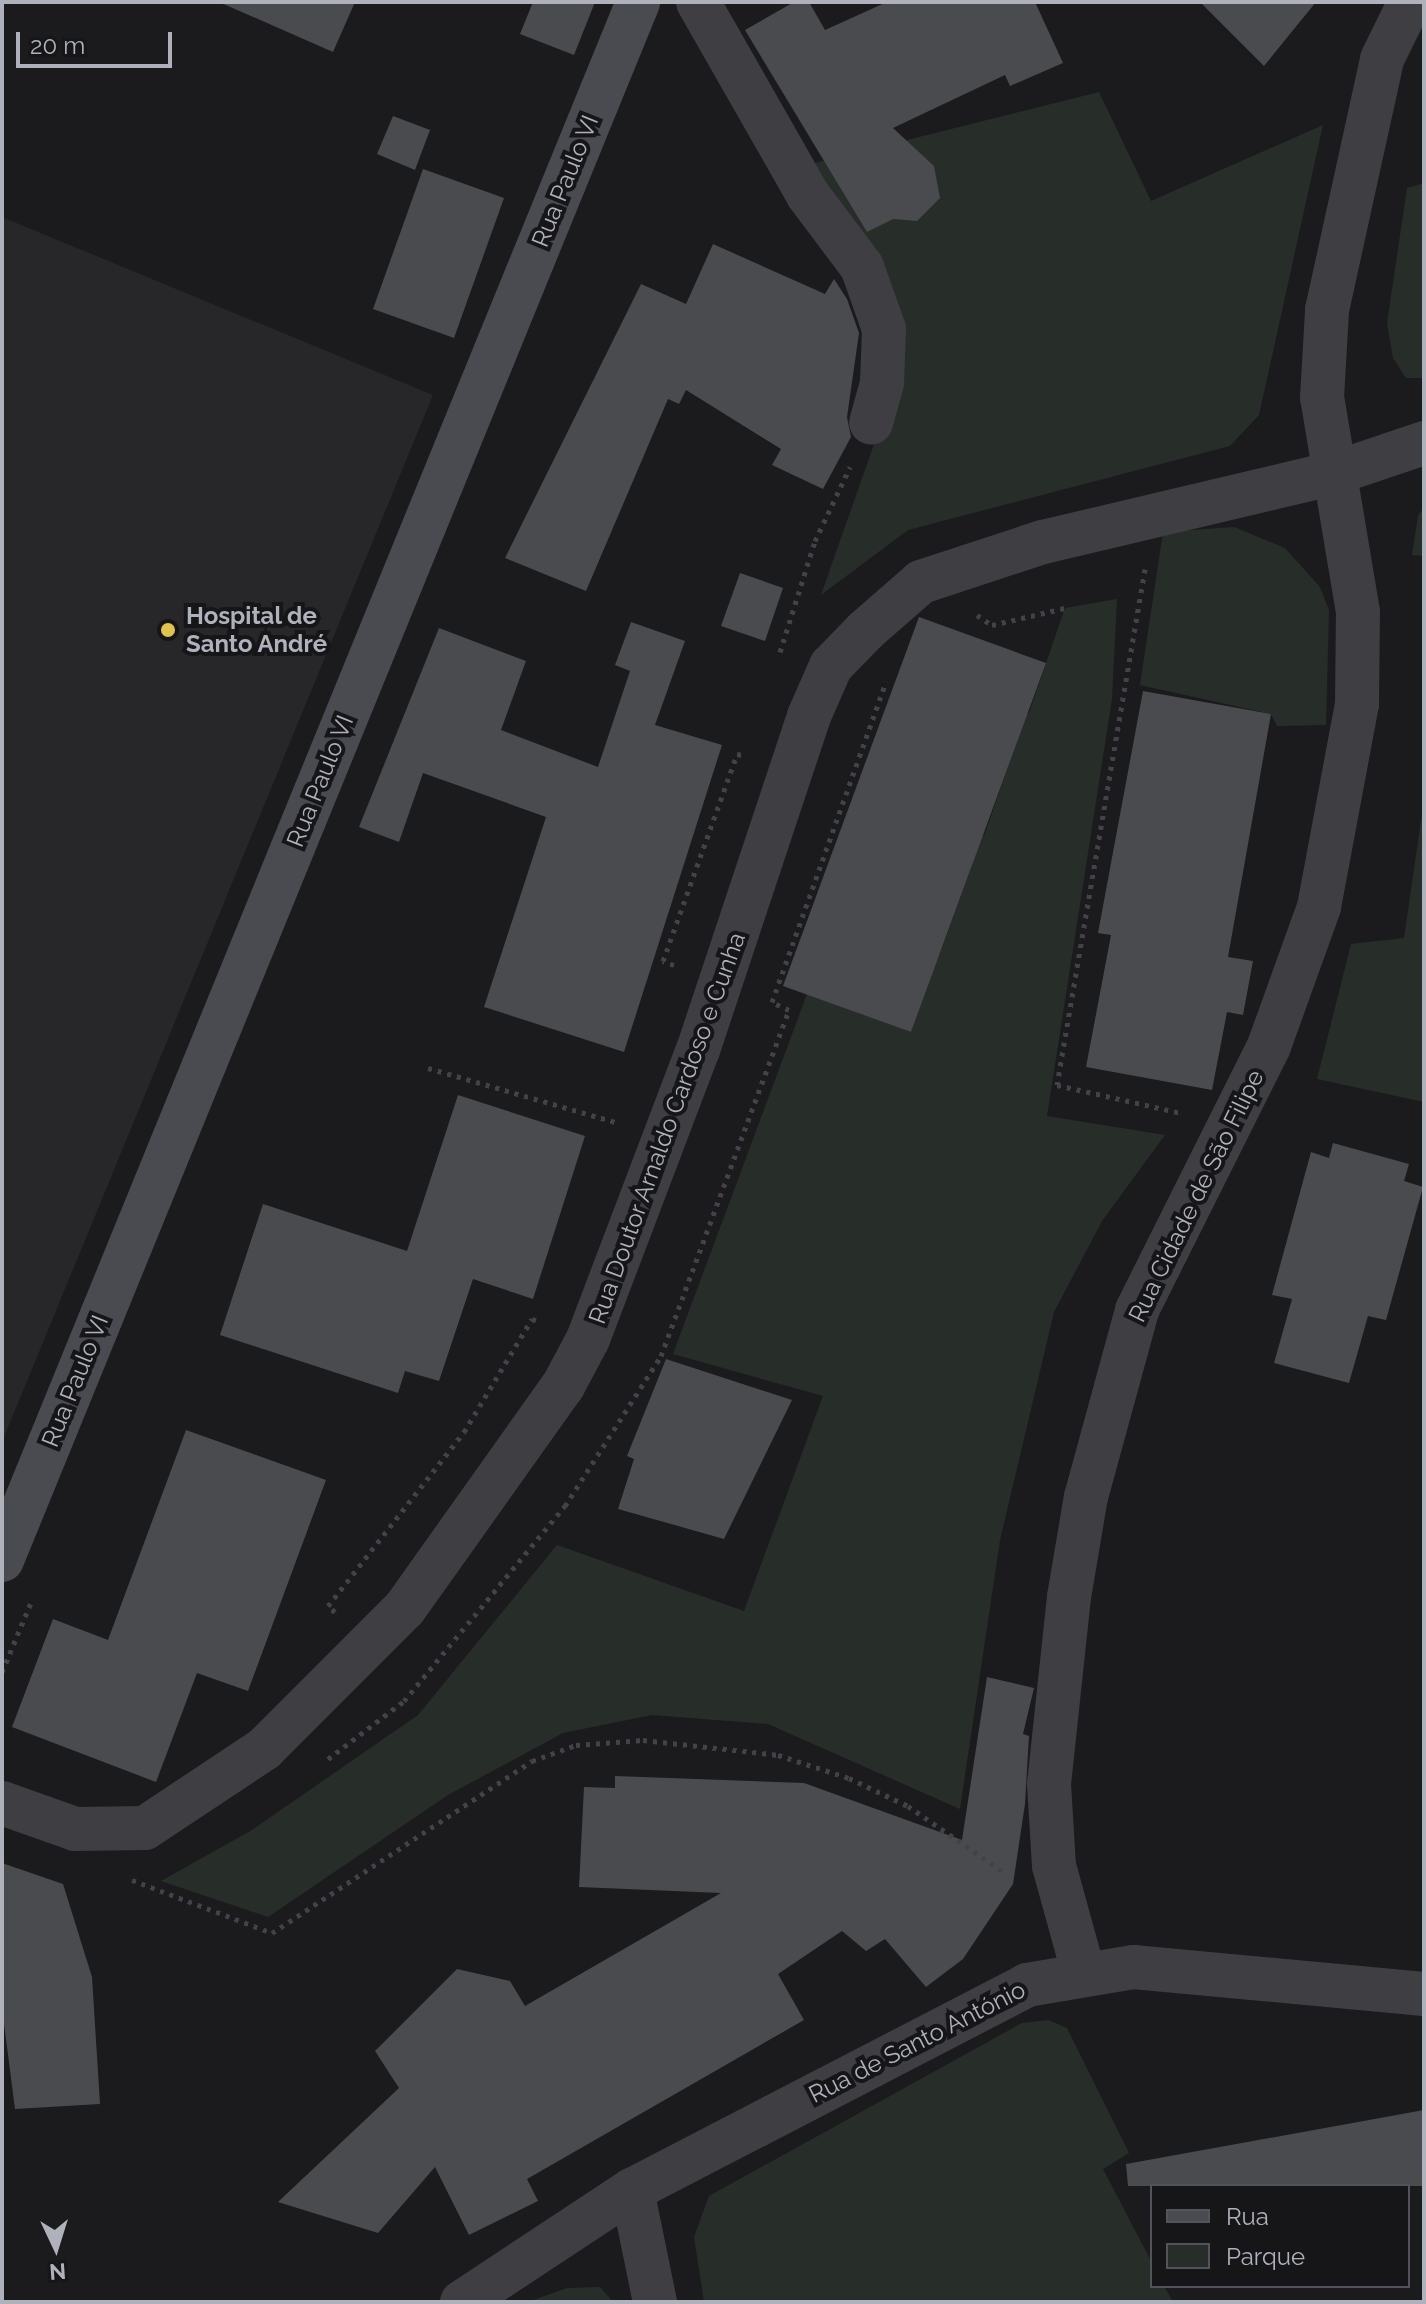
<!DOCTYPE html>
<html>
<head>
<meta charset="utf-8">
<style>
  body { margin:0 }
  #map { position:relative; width:1426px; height:2304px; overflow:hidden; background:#1b1b1d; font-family:Raleway,sans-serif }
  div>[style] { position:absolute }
  .built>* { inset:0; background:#27272a }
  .green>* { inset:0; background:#272e29 }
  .building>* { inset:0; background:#4a4b4f }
  .path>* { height:5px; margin-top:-2.5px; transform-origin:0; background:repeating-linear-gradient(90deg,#424348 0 4px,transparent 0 10px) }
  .street>* { height:44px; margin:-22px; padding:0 22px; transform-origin:22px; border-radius:22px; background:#3e3e43 }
  .secondary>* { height:44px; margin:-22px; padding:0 22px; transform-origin:22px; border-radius:22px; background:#4a4b51 }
  .dots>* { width:22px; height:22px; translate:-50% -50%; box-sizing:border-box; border:4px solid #161618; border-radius:50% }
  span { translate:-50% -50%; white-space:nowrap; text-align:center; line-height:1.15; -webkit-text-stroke:8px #161618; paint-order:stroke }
  .street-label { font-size:24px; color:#afb1bb }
  .poi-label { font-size:24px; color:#afb1bb; font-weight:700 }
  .left { translate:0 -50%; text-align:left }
  .frame { position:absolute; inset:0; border:4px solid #afb1bb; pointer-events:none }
  .legend { position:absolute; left:1150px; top:2184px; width:260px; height:104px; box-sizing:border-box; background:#161618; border:2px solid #535459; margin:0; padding:10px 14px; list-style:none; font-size:24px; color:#afb1bb }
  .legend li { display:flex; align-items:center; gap:16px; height:40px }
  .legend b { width:40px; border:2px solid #535459 }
  .north { position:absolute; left:16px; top:2208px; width:80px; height:80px; -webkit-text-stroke:6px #161618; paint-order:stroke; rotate:176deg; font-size:22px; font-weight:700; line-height:32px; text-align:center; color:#afb1bb }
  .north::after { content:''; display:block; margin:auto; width:28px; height:36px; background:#afb1bb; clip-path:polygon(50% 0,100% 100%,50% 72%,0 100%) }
  .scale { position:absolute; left:16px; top:32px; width:156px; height:36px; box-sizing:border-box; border:4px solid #afb1bb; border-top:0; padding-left:10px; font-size:24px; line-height:28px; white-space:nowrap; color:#afb1bb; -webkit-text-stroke:6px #161618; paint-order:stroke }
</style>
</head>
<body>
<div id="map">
  <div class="built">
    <i style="clip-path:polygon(2px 217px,433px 395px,2px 1442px)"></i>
  </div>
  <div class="green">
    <i style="clip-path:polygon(1099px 92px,1151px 201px,1323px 125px,1259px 415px,1230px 446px,908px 530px,821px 595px,891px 396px,807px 165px)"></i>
    <i style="clip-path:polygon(1424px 183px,1424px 378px,1406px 378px,1393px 358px,1387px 323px,1407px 188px)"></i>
    <i style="clip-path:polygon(1424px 507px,1424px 556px,1412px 555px,1418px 516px)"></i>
    <i style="clip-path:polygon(1234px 527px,1285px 548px,1320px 587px,1329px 610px,1326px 725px,1277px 726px,1271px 714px,1140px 685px,1163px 532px)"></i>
    <i style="clip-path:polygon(1117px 599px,1112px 699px,1047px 1116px,1165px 1135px,1102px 1221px,1054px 1312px,1000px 1540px,960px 1809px,768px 1724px,652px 1715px,563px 1733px,448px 1795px,268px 1917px,161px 1881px,252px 1830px,418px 1715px,557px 1545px,744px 1611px,823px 1396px,673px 1354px,807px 994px,911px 1032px,928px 985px,926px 956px,938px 959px,973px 863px,971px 832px,984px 836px,1018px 739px,1016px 709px,1029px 713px,1065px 608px)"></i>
    <i style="clip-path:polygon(1424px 800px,1424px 1102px,1317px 1079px,1351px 944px,1404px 938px)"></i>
    <i style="clip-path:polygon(1048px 2020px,1067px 2028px,1129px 2153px,1103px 2169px,1152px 2263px,1152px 2286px,1164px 2286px,1173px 2302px,704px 2302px,694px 2237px,709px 2196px,1022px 2023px)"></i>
    <i style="clip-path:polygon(600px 2287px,613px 2302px,528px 2302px,567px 2288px)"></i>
  </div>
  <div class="building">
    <i style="clip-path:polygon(219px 2px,355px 2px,333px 52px)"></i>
    <i style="clip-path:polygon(533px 2px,595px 2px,574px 55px,520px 34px)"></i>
    <i style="clip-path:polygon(794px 2px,809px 2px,825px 30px,887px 2px,1035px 2px,1063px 63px,1010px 86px,1005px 75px,893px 128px,934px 166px,940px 198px,917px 221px,893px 219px,867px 232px,745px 30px)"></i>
    <i style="clip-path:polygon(1200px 2px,1316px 2px,1264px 66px)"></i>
    <i style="clip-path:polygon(393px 116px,430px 130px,415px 170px,377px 154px)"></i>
    <i style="clip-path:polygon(423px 169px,504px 198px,454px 338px,373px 309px)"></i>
    <i style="clip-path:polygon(713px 244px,825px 294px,834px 279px,847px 299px,859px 333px,847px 417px,851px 437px,823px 489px,772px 465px,781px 449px,686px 390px,679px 404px,668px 399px,586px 591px,505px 558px,641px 284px,686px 304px)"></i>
    <i style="clip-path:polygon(740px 573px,783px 588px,765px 641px,721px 626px)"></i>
    <i style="clip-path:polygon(919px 617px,1046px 663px,911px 1032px,783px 986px)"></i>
    <i style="clip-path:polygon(631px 622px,685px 641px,655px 725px,722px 745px,624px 1052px,484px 1007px,546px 817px,423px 773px,399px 842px,359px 827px,439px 628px,526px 661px,501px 730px,598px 767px,630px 671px,615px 665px)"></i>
    <i style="clip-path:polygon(1143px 691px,1271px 714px,1228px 957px,1253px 961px,1243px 1015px,1227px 1012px,1212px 1090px,1086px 1067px,1111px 935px,1098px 933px)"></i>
    <i style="clip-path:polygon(458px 1095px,585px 1136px,533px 1299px,473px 1279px,439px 1381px,405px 1371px,398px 1393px,220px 1335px,263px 1204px,407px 1251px)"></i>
    <i style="clip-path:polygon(1333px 1143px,1409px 1164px,1404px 1181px,1423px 1187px,1386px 1320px,1368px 1316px,1349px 1383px,1274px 1363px,1292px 1299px,1272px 1295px,1311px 1152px,1329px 1158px)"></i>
    <i style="clip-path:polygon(666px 1359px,792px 1400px,724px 1539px,618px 1509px,634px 1459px,627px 1456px)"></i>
    <i style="clip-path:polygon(186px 1430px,326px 1480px,248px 1691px,197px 1673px,156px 1782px,12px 1727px,53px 1619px,108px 1640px)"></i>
    <i style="clip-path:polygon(987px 1677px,1034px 1688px,1023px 1734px,1029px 1736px,1025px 1804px,1013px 1884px,963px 1959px,926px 1987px,885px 1939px,866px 1951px,842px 1931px,778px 1974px,804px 2020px,527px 2179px,538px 2201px,469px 2235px,435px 2167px,378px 2233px,278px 2202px,399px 2088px,375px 2051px,457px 1969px,510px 1981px,525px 2006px,721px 1893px,579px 1887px,584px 1787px,615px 1788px,615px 1776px,804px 1783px,962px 1840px)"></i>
    <i style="clip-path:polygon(2px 1863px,63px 1884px,92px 1977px,100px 2104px,15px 2109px,2px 2008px)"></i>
    <i style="clip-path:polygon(1424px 2110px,1424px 2186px,1128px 2186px,1126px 2164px)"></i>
  </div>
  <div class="path">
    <i style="left:1145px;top:569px;width:523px;rotate:99.68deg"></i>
    <i style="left:1057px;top:1085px;width:127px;rotate:12.7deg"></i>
    <i style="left:977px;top:615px;width:18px;rotate:34deg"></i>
    <i style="left:992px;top:625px;width:75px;rotate:-13.1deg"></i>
    <i style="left:780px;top:652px;width:116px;rotate:-72.5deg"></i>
    <i style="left:815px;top:541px;width:82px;rotate:-64.7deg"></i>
    <i style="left:674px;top:965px;width:12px;rotate:-160deg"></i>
    <i style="left:663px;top:961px;width:220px;rotate:-70.3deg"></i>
    <i style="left:737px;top:754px;width:6px;rotate:9deg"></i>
    <i style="left:428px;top:1068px;width:199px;rotate:16.1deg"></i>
    <i style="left:335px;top:1612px;width:9px;rotate:-139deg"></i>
    <i style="left:328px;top:1606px;width:221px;rotate:-52deg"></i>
    <i style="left:464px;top:1432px;width:132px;rotate:-59deg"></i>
    <i style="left:532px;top:1319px;width:9px;rotate:18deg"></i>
    <i style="left:2px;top:1672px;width:78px;rotate:-67.4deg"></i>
    <i style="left:328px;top:1759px;width:96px;rotate:-37.3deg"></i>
    <i style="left:404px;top:1701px;width:253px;rotate:-50.5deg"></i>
    <i style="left:565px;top:1506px;width:178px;rotate:-57.4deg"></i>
    <i style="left:661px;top:1356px;width:369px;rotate:-69.7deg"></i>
    <i style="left:789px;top:1010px;width:19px;rotate:-155deg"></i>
    <i style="left:772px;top:1002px;width:340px;rotate:-70.4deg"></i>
    <i style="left:132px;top:1880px;width:150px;rotate:20.7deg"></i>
    <i style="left:272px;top:1933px;width:312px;rotate:-33.5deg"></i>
    <i style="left:532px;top:1761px;width:47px;rotate:-20deg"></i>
    <i style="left:576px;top:1745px;width:67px;rotate:-4.3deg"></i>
    <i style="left:643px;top:1740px;width:136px;rotate:6.3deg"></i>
    <i style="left:778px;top:1755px;width:75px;rotate:17.9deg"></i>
    <i style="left:849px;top:1778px;width:65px;rotate:25.4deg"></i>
    <i style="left:908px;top:1806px;width:118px;rotate:34.6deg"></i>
  </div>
  <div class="street">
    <i style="left:698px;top:2px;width:222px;rotate:60.3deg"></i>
    <i style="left:808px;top:195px;width:90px;rotate:53.1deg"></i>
    <i style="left:862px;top:267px;width:66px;rotate:70.5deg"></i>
    <i style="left:884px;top:329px;width:54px;rotate:92.1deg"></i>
    <i style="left:882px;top:383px;width:41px;rotate:105.4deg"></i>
    <i style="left:2px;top:1803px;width:77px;rotate:19.6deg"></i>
    <i style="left:75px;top:1829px;width:70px;rotate:-0.8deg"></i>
    <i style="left:145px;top:1828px;width:143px;rotate:-33.6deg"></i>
    <i style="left:264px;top:1749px;width:199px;rotate:-45deg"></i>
    <i style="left:405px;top:1608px;width:272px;rotate:-54.6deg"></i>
    <i style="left:563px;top:1386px;width:53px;rotate:-62deg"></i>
    <i style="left:588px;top:1339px;width:309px;rotate:-69.2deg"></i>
    <i style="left:698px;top:1050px;width:352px;rotate:-71.6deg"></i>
    <i style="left:809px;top:716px;width:55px;rotate:-66.3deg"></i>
    <i style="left:831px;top:666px;width:50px;rotate:-45.8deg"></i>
    <i style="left:866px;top:630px;width:73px;rotate:-41.1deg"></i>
    <i style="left:921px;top:582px;width:128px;rotate:-18.2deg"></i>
    <i style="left:1043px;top:542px;width:300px;rotate:-13.3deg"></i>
    <i style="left:1335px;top:473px;width:94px;rotate:-18.6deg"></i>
    <i style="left:1083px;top:1971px;width:109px;rotate:-105.4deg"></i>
    <i style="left:1054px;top:1866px;width:82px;rotate:-93.5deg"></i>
    <i style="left:1049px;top:1784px;width:188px;rotate:-83.9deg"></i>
    <i style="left:1069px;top:1597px;width:101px;rotate:-80.4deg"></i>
    <i style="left:1086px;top:1497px;width:194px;rotate:-74.7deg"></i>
    <i style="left:1137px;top:1310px;width:295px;rotate:-63.4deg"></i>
    <i style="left:1269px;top:1046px;width:148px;rotate:-70.2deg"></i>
    <i style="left:1319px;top:907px;width:207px;rotate:-79.4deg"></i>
    <i style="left:1357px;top:704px;width:92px;rotate:-89.4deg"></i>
    <i style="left:1358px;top:612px;width:217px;rotate:-99.5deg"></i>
    <i style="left:1322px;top:398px;width:88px;rotate:-86.7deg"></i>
    <i style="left:1327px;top:310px;width:257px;rotate:-77.6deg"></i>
    <i style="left:1382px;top:59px;width:64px;rotate:-63.8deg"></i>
    <i style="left:632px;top:2190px;width:114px;rotate:78.4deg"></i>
    <i style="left:462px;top:2302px;width:204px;rotate:-33.4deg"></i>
    <i style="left:632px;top:2190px;width:445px;rotate:-27.4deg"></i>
    <i style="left:1027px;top:1985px;width:108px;rotate:-9.6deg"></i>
    <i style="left:1133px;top:1967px;width:292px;rotate:5.3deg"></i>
  </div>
  <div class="secondary">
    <i style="left:2px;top:1560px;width:1683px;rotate:-67.79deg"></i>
  </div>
  <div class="dots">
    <i style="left:168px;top:630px;background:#dfc351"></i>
  </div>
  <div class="street-label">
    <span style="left:565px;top:181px;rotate:-68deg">Rua Paulo VI</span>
    <span style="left:320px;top:781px;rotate:-68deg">Rua Paulo VI</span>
    <span style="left:667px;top:1128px;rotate:-70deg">Rua Doutor Arnaldo Cardoso e Cunha</span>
    <span style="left:1196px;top:1196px;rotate:-64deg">Rua Cidade de São Filipe</span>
    <span style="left:75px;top:1381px;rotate:-68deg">Rua Paulo VI</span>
    <span style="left:917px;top:2042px;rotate:-27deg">Rua de Santo António</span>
  </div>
  <div class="poi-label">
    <span class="left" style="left:186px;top:630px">Hospital de<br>Santo André</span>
  </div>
  <div class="frame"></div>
  <ul class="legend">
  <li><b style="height:10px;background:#4a4b51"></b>Rua</li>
  <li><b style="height:22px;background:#272e29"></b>Parque</li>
  </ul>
  <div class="north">N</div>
  <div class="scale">20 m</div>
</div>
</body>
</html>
